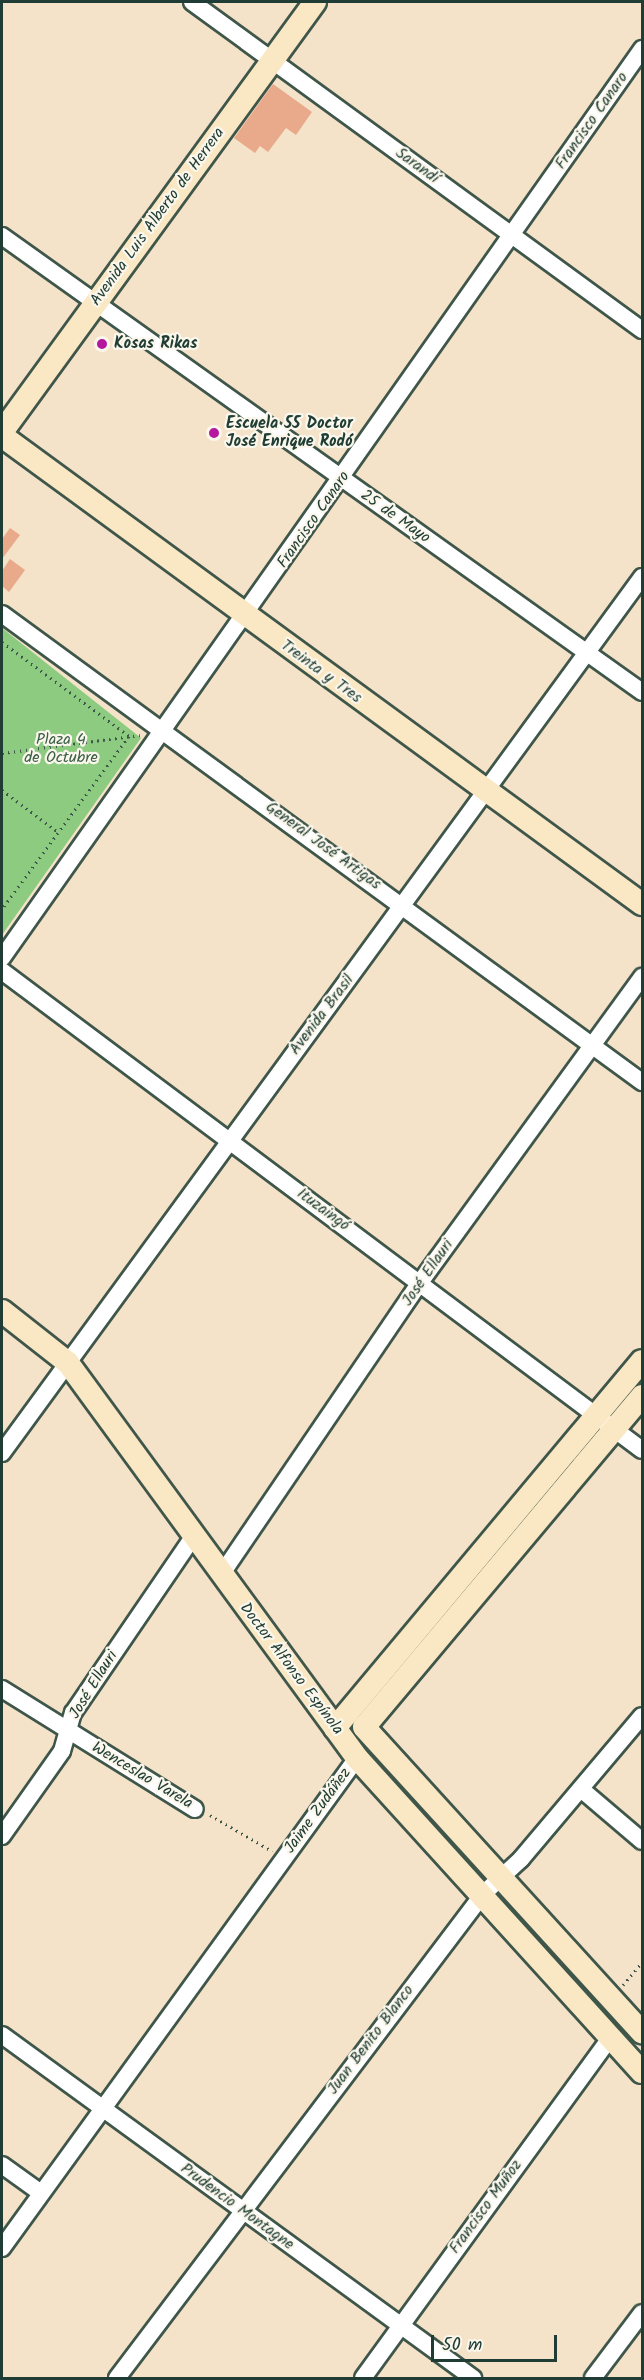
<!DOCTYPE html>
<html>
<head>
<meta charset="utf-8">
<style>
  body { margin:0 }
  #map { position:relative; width:644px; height:2380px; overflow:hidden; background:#f4e2c9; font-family:Kalam,sans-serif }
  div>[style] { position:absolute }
  .green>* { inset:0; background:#8dcb81 }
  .building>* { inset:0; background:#e9aa8b }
  .path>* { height:3px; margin-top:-1.5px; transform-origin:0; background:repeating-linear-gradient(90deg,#3f564a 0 1.5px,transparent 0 6px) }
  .roads { filter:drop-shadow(2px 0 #3f564a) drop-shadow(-2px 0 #3f564a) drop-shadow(0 2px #3f564a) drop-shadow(0 -2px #3f564a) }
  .street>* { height:16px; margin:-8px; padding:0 8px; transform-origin:8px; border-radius:8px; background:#fff }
  .secondary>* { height:22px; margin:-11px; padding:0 11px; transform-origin:11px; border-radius:11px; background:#fae7c3 }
  .dots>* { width:16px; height:16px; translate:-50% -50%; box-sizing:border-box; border:3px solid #fbf7ec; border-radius:50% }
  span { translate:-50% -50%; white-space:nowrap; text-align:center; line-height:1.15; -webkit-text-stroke:4.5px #fbf7ec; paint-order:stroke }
  .street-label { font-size:16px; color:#1f3d34 }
  .poi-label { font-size:16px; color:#1f3d34; font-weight:700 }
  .left { translate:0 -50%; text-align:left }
  .park-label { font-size:16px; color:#3a6047 }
  .frame { position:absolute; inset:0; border:3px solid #1f3d34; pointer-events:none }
  .scale { position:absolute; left:431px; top:2335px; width:126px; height:27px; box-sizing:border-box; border:3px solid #1f3d34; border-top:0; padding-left:8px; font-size:18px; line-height:21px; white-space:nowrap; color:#1f3d34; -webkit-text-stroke:4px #fbf7ec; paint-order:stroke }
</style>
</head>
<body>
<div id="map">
  <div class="green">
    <i style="clip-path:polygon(2px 628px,141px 738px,2px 935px)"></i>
  </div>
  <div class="building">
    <i style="clip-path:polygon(273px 84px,312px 112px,296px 135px,286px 128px,268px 152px,260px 146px,255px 153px,234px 138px)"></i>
    <i style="clip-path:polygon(10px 528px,20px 535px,2px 559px,2px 539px)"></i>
    <i style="clip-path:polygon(10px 559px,25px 570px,9px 592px,2px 586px,2px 571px)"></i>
  </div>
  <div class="path">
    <i style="left:2px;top:642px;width:158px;rotate:36.5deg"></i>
    <i style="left:129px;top:736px;width:215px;rotate:126.3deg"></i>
    <i style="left:2px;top:753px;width:139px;rotate:-7.4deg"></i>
    <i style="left:2px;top:790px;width:70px;rotate:36.9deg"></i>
    <i style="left:210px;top:1815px;width:72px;rotate:30.1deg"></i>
    <i style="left:623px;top:1985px;width:30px;rotate:-50deg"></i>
  </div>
  <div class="roads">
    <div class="street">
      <i style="left:192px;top:2px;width:557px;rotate:36.09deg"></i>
      <i style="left:2px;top:236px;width:786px;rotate:35.47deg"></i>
      <i style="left:2px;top:614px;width:793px;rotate:36.18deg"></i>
      <i style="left:2px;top:958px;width:1112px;rotate:-54.85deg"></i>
      <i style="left:2px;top:971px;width:799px;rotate:36.81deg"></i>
      <i style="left:2px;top:1453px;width:1085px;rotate:-53.85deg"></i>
      <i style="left:221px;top:1575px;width:356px;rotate:-55.8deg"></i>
      <i style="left:421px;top:1281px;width:376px;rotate:-54deg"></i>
      <i style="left:2px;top:1689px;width:227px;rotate:31.9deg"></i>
      <i style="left:581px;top:1789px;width:80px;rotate:40.4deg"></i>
      <i style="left:2px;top:1836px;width:104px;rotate:-54.8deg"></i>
      <i style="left:62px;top:1751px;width:40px;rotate:-74deg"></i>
      <i style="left:73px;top:1713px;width:213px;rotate:-55.7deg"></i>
      <i style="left:2px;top:2035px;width:583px;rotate:36.06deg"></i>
      <i style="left:2px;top:2165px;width:48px;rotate:35.7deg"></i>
      <i style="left:2px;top:2248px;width:605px;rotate:-54.08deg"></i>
      <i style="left:117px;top:2378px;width:607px;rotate:-52.9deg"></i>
      <i style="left:483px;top:1894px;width:52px;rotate:-42.6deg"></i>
      <i style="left:521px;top:1859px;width:187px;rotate:-49.8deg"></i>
      <i style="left:363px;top:2378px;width:422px;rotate:-54deg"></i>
      <i style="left:593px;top:2378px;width:81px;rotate:-53deg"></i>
    </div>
    <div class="secondary">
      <i style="left:2px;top:432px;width:532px;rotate:-53.95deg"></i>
      <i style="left:2px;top:436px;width:793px;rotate:36.18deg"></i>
      <i style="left:2px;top:1311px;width:84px;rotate:38.2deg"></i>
      <i style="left:68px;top:1363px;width:489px;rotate:53.8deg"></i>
      <i style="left:357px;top:1758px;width:424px;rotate:47.8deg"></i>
      <i style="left:642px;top:1396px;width:432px;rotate:130deg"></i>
      <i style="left:364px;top:1727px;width:413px;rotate:47.7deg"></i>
      <i style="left:335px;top:1728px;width:478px;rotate:-50.1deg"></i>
    </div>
  </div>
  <div class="dots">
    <i style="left:102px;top:344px;background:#b5179e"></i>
    <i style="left:214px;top:433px;background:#b5179e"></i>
  </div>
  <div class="street-label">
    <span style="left:592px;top:121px;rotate:-55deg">Francisco Canaro</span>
    <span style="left:417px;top:166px;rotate:36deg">Sarandí</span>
    <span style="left:158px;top:217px;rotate:-54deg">Avenida Luis Alberto de Herrera</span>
    <span style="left:395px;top:517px;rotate:35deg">25 de Mayo</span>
    <span style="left:314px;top:520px;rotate:-55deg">Francisco Canaro</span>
    <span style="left:321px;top:672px;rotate:36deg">Treinta y Tres</span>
    <span style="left:323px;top:846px;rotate:36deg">General José Artigas</span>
    <span style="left:322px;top:1015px;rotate:-53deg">Avenida Brasil</span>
    <span style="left:323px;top:1210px;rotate:36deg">Ituzaingó</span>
    <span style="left:428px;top:1273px;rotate:-55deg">José Ellauri</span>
    <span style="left:291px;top:1669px;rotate:53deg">Doctor Alfonso Espínola</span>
    <span style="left:94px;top:1685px;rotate:-58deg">José Ellauri</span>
    <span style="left:142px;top:1776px;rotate:31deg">Wenceslao Varela</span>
    <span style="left:318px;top:1811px;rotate:-54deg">Jaime Zudáñez</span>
    <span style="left:371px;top:2040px;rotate:-53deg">Juan Benito Blanco</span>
    <span style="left:237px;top:2207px;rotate:36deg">Prudencio Montagne</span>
    <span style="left:486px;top:2207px;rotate:-54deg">Francisco Muñoz</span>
  </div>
  <div class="poi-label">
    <span class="left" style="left:114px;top:344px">Kosas Rikas</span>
    <span class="left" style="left:226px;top:433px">Escuela 55 Doctor<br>José Enrique Rodó</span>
  </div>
  <div class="park-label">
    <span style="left:61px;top:749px">Plaza 4<br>de Octubre</span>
  </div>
  <div class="frame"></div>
  <div class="scale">50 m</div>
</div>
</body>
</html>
